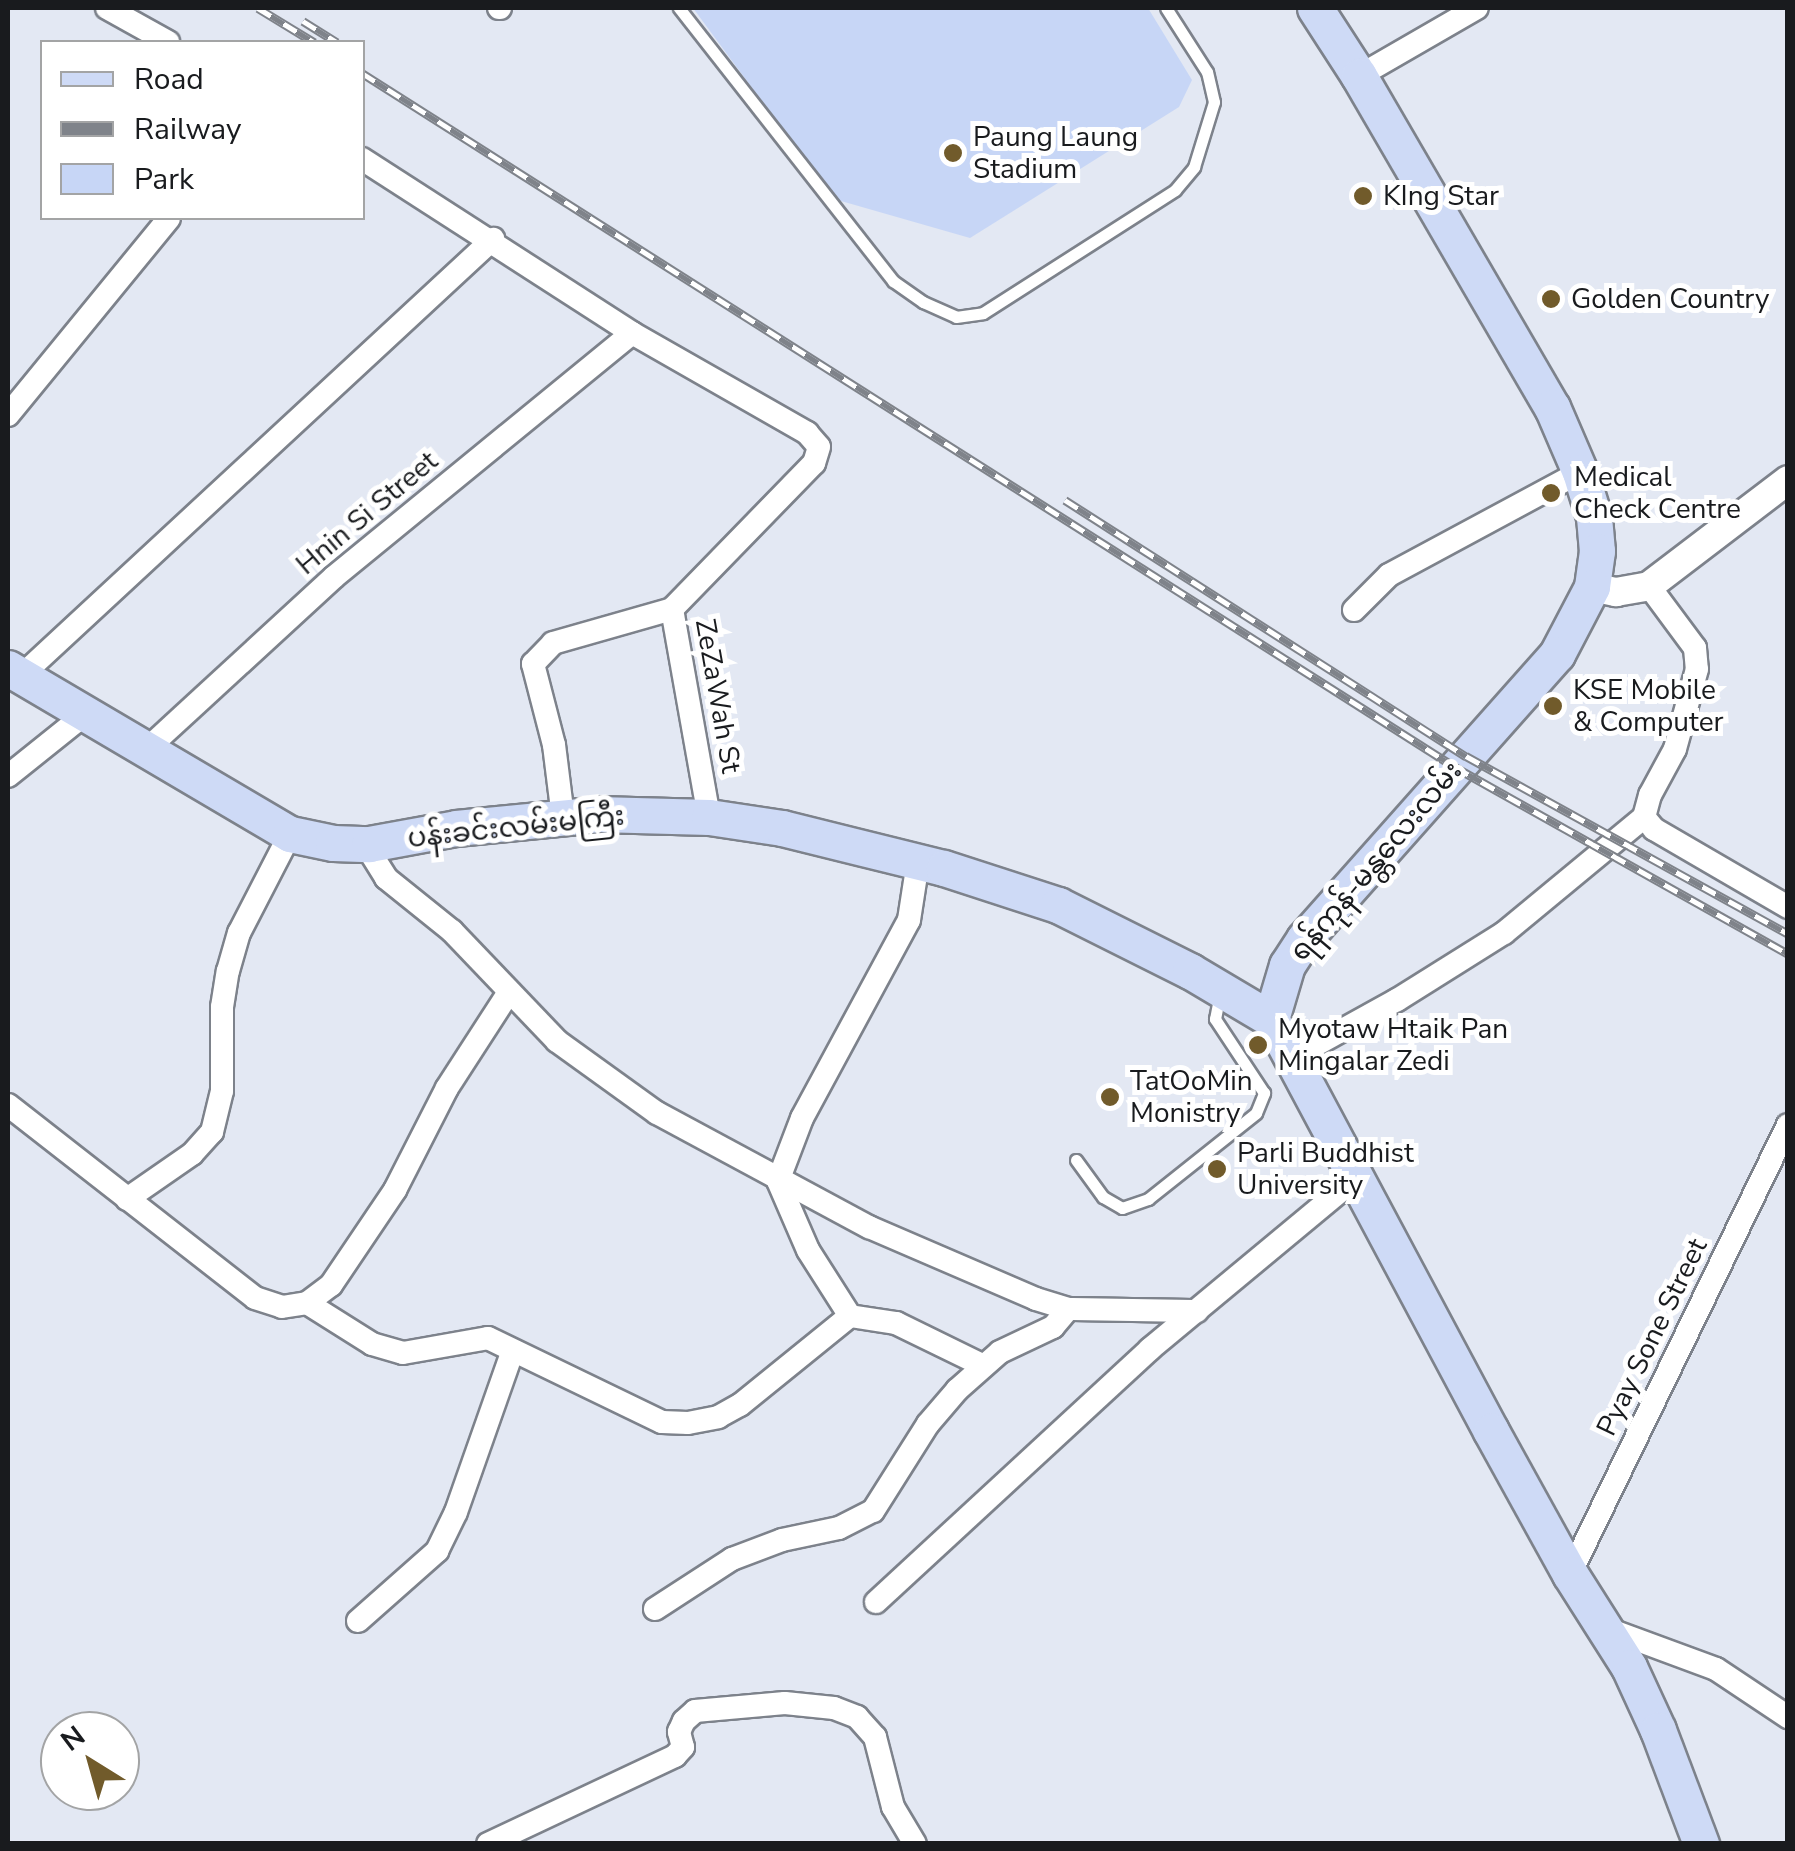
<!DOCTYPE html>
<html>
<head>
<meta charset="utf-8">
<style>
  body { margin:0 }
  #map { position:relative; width:1795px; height:1851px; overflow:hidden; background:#e3e8f3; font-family:"Nunito Sans","Noto Sans Myanmar",sans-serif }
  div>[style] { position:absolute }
  .green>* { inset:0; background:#c7d6f6 }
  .roads { filter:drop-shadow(2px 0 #7d828b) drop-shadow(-2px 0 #7d828b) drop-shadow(0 2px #7d828b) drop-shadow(0 -2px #7d828b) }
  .service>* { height:11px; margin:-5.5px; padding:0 5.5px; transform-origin:5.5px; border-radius:5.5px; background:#fff }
  .minor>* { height:22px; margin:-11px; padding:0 11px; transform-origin:11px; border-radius:11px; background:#fff }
  .tertiary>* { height:28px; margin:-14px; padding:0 14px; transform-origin:14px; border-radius:14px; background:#fff }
  .primary>* { height:35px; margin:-17.5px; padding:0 17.5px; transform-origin:17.5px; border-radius:17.5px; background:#cedaf6 }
  .rail>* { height:9px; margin-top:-4.5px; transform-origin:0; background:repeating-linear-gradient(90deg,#fff 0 15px,#7f838a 0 30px); box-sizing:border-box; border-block:2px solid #7f838a }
  .dots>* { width:28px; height:28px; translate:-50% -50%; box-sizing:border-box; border:5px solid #fff; border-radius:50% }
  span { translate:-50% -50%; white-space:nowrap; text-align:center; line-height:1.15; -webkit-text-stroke:10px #fff; paint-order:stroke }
  .poi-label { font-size:28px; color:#191b1e }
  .left { translate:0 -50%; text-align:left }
  .street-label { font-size:28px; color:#191b1e }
  .frame { position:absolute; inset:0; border:10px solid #191b1e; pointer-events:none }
  .legend { position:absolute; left:40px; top:40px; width:325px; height:180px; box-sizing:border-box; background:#fff; border:2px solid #a3a4a5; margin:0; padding:12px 18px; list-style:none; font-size:30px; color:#191b1e }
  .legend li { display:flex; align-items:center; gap:20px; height:50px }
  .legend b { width:50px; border:2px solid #a3a4a5 }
  .north { position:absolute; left:40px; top:1711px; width:100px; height:100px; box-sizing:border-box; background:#fff; border:2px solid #a3a4a5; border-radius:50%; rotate:323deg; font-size:28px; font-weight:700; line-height:40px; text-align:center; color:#191b1e }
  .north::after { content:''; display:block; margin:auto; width:35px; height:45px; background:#715b2b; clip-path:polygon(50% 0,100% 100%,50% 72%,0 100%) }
</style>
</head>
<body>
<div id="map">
  <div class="green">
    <i style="clip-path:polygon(693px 8px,1148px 8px,1192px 80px,1179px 107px,970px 238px,834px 199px)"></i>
  </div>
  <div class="roads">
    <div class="service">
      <i style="left:679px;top:8px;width:347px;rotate:51.9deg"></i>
      <i style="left:893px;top:281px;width:37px;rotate:35deg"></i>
      <i style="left:923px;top:302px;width:36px;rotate:24deg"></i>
      <i style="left:956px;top:317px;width:27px;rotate:-8deg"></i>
      <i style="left:983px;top:313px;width:228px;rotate:-32.6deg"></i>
      <i style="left:1175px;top:190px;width:30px;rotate:-50deg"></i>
      <i style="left:1194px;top:167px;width:68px;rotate:-72.9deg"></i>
      <i style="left:1214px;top:102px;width:31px;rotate:-103deg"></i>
      <i style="left:1207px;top:72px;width:76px;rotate:-122.6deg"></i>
      <i style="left:1076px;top:1160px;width:46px;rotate:53.9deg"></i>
      <i style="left:1103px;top:1197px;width:22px;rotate:30deg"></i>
      <i style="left:1122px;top:1208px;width:28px;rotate:-19deg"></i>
      <i style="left:1148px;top:1199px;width:138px;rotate:-38.5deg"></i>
      <i style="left:1256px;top:1113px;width:22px;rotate:-68deg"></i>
      <i style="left:1264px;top:1093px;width:89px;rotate:-123.5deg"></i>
      <i style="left:1215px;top:1019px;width:26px;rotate:-79deg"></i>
    </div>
    <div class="minor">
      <i style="left:107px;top:8px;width:70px;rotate:29.1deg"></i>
      <i style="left:499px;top:8px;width:1px"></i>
      <i style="left:1359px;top:76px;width:136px;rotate:-30deg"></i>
      <i style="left:362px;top:159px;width:321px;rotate:32.8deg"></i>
      <i style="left:632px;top:333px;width:202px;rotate:29.7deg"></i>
      <i style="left:807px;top:433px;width:18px;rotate:49deg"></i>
      <i style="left:819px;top:447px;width:17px;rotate:107deg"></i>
      <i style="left:814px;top:463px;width:204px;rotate:134.2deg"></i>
      <i style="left:672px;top:609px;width:211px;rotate:79.9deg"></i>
      <i style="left:8px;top:415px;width:254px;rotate:-50.7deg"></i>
      <i style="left:1649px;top:586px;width:77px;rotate:53.4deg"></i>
      <i style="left:1695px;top:648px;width:21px;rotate:85deg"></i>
      <i style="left:1697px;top:669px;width:83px;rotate:105.4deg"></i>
      <i style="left:1675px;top:749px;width:52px;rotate:118.5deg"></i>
      <i style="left:1650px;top:795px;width:23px;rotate:105deg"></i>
      <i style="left:1644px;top:817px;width:16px;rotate:50deg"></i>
      <i style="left:1654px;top:829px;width:155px;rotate:30.2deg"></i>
      <i style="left:1354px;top:610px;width:49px;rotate:-45deg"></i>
      <i style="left:1389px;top:575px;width:217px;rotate:-28.3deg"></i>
      <i style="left:20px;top:677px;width:645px;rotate:-42.8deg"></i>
      <i style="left:147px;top:749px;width:254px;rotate:-42.6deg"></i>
      <i style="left:334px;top:577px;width:385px;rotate:-39.3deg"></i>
      <i style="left:8px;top:776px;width:96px;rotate:-38.7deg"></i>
      <i style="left:563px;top:817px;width:73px;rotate:-97.1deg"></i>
      <i style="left:554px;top:745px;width:84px;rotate:-104.5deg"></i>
      <i style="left:533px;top:664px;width:29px;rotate:-46deg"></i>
      <i style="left:553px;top:643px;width:124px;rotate:-15.9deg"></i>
      <i style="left:365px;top:844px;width:40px;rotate:58deg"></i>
      <i style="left:386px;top:878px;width:85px;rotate:38.8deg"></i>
      <i style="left:452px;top:931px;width:152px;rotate:46.3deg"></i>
      <i style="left:557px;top:1041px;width:123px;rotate:35.8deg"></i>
      <i style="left:657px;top:1113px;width:241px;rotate:28.3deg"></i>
      <i style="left:869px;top:1227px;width:182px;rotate:23.3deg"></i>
      <i style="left:1036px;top:1299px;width:34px;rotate:17deg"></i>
      <i style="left:1068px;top:1309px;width:129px;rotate:0.9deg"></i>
      <i style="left:1290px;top:1059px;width:122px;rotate:-28.9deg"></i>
      <i style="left:1397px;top:1000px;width:126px;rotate:-32.1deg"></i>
      <i style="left:1504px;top:933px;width:182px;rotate:-39.6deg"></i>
      <i style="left:8px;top:1105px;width:313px;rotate:38deg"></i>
      <i style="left:255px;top:1298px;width:28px;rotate:18deg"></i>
      <i style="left:282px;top:1307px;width:25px;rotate:-9deg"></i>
      <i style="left:307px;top:1303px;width:30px;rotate:-37deg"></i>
      <i style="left:331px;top:1285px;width:115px;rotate:-56deg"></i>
      <i style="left:395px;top:1190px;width:114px;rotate:-63deg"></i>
      <i style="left:447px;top:1088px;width:114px;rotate:-57.1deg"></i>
      <i style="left:127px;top:1199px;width:79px;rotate:-34.7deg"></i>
      <i style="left:192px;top:1154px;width:30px;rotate:-48deg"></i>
      <i style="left:212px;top:1132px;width:42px;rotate:-76.3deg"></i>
      <i style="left:222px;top:1091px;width:84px;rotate:-90deg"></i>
      <i style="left:222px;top:1007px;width:36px;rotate:-81deg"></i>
      <i style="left:228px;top:971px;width:40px;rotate:-74deg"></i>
      <i style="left:239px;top:933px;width:111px;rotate:-62.7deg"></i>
      <i style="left:307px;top:1303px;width:77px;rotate:32.2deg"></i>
      <i style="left:372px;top:1344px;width:32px;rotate:16deg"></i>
      <i style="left:403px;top:1353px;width:86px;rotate:-10deg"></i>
      <i style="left:488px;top:1338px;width:193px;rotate:25.8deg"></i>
      <i style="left:662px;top:1422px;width:26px;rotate:2deg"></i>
      <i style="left:688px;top:1423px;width:31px;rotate:-11deg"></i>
      <i style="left:718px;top:1417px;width:25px;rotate:-29deg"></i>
      <i style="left:740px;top:1405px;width:141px;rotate:-39deg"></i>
      <i style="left:850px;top:1316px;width:47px;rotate:8.7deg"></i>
      <i style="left:896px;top:1323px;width:96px;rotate:26deg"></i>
      <i style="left:850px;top:1316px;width:78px;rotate:-122.5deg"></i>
      <i style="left:808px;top:1250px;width:75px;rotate:-113.5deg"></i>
      <i style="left:778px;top:1181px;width:67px;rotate:-69.1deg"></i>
      <i style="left:802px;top:1118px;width:225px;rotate:-61.6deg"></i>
      <i style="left:909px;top:920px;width:59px;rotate:-81.2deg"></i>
      <i style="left:1570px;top:1574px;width:499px;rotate:-64.1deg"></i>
      <i style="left:876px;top:1602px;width:373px;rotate:-42.7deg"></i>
      <i style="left:1150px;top:1349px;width:268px;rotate:-39.7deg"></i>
      <i style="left:655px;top:1609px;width:92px;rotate:-33deg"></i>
      <i style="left:732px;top:1559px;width:53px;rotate:-20.8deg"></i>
      <i style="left:782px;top:1540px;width:58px;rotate:-11.9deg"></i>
      <i style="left:839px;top:1528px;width:38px;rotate:-27deg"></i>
      <i style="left:873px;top:1511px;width:103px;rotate:-57.7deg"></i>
      <i style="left:928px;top:1424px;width:45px;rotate:-49.5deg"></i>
      <i style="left:957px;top:1390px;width:57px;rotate:-41.5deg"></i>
      <i style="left:1000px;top:1352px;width:59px;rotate:-25.3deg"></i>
      <i style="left:1053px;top:1327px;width:23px;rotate:-50deg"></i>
      <i style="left:358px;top:1621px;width:106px;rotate:-41.5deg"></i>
      <i style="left:437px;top:1551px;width:43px;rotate:-64deg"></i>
      <i style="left:456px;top:1512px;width:169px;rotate:-70.6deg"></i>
      <i style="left:1605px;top:1628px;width:118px;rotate:20.3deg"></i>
      <i style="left:1716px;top:1669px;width:87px;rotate:33.7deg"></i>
      <i style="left:488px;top:1844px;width:207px;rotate:-25.2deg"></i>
      <i style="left:675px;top:1756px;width:12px;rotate:-48deg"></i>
      <i style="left:683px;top:1747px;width:16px;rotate:-105deg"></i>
      <i style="left:679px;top:1732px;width:12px;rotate:-66deg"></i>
      <i style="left:684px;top:1721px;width:15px;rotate:-42deg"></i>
      <i style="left:695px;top:1711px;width:90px;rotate:-5.1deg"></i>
      <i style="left:785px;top:1703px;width:49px;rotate:5.8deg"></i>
      <i style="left:834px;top:1708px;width:25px;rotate:21deg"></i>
      <i style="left:857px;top:1717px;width:27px;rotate:48deg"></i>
      <i style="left:875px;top:1737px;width:72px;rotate:75.6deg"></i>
      <i style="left:893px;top:1807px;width:43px;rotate:59.3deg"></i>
    </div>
    <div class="tertiary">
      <i style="left:1592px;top:587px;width:25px;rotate:12deg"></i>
      <i style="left:1616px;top:592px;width:34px;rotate:-10deg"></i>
      <i style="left:1649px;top:586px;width:175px;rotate:-37.3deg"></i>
    </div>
    <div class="primary">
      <i style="left:1315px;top:8px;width:81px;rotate:57.1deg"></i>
      <i style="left:1359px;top:76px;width:383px;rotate:59.8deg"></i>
      <i style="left:1552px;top:407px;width:71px;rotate:66.7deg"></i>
      <i style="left:1580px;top:472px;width:47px;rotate:72.7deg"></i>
      <i style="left:1594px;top:517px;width:34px;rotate:85deg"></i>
      <i style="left:1597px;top:551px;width:36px;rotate:98deg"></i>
      <i style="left:1592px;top:587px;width:76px;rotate:117.6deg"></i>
      <i style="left:1557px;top:654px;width:381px;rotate:131.6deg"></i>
      <i style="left:1304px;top:939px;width:31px;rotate:123deg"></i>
      <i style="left:1287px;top:965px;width:56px;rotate:106.5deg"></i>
      <i style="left:1271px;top:1019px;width:467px;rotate:61.9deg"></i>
      <i style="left:1491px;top:1431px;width:163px;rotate:61.1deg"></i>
      <i style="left:1570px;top:1574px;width:110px;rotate:57.6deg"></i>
      <i style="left:1629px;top:1667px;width:69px;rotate:65.3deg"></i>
      <i style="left:1658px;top:1730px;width:122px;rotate:69.3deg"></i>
      <i style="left:8px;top:668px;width:327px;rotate:30.5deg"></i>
      <i style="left:290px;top:834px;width:44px;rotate:11.8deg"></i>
      <i style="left:333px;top:843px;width:36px;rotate:2deg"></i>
      <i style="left:369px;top:844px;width:88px;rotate:-10.4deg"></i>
      <i style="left:456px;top:828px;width:143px;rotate:-5.6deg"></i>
      <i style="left:598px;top:814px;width:111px;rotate:1.5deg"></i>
      <i style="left:709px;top:817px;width:74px;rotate:8.6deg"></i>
      <i style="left:782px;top:828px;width:167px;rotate:13.9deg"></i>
      <i style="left:944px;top:868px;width:120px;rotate:18deg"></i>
      <i style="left:1058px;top:905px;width:148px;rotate:26.6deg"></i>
      <i style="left:1190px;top:971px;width:94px;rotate:30.7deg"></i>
    </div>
  </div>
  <div class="rail">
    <i style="left:258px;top:8px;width:66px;rotate:31.3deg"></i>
    <i style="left:303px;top:21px;width:40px;rotate:32deg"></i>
    <i style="left:362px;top:73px;width:1295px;rotate:32.41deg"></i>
    <i style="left:1455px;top:767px;width:382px;rotate:29.3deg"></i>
    <i style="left:1065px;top:500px;width:476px;rotate:32.6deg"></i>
    <i style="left:1466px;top:756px;width:368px;rotate:28.9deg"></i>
  </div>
  <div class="dots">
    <i style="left:953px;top:153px;background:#715b2b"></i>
    <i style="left:1363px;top:196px;background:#715b2b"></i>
    <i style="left:1551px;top:299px;background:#715b2b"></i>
    <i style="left:1551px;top:493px;background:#715b2b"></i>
    <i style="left:1553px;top:706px;background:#715b2b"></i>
    <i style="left:1258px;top:1045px;background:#715b2b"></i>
    <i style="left:1110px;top:1097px;background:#715b2b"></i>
    <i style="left:1217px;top:1169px;background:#715b2b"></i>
  </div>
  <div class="poi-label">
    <span class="left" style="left:973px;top:153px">Paung Laung<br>Stadium</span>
    <span class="left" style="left:1383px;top:196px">KIng Star</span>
    <span class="left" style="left:1571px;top:299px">Golden Country</span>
    <span class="left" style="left:1574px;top:493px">Medical<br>Check Centre</span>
    <span class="left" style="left:1573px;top:706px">KSE Mobile<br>&amp; Computer</span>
    <span class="left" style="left:1278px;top:1045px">Myotaw Htaik Pan<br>Mingalar Zedi</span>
    <span class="left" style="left:1130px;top:1097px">TatOoMin<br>Monistry</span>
    <span class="left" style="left:1237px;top:1169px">Parli Buddhist<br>University</span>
  </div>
  <div class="street-label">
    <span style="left:367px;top:513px;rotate:-40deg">Hnin Si Street</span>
    <span style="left:718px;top:696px;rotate:80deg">ZeZaWah St</span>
    <span style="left:516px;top:827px;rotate:-6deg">ပန်းခင်းလမ်းမကြီး</span>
    <span style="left:1376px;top:861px;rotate:-50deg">ရန်ကုန်-မန္တလေးလမ်း</span>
    <span style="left:1652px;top:1337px;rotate:-64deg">Pyay Sone Street</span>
  </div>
  <div class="frame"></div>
  <ul class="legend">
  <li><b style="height:12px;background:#cedaf6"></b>Road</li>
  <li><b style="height:12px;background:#7f838a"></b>Railway</li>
  <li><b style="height:28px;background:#c7d6f6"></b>Park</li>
  </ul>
  <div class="north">N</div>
</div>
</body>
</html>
